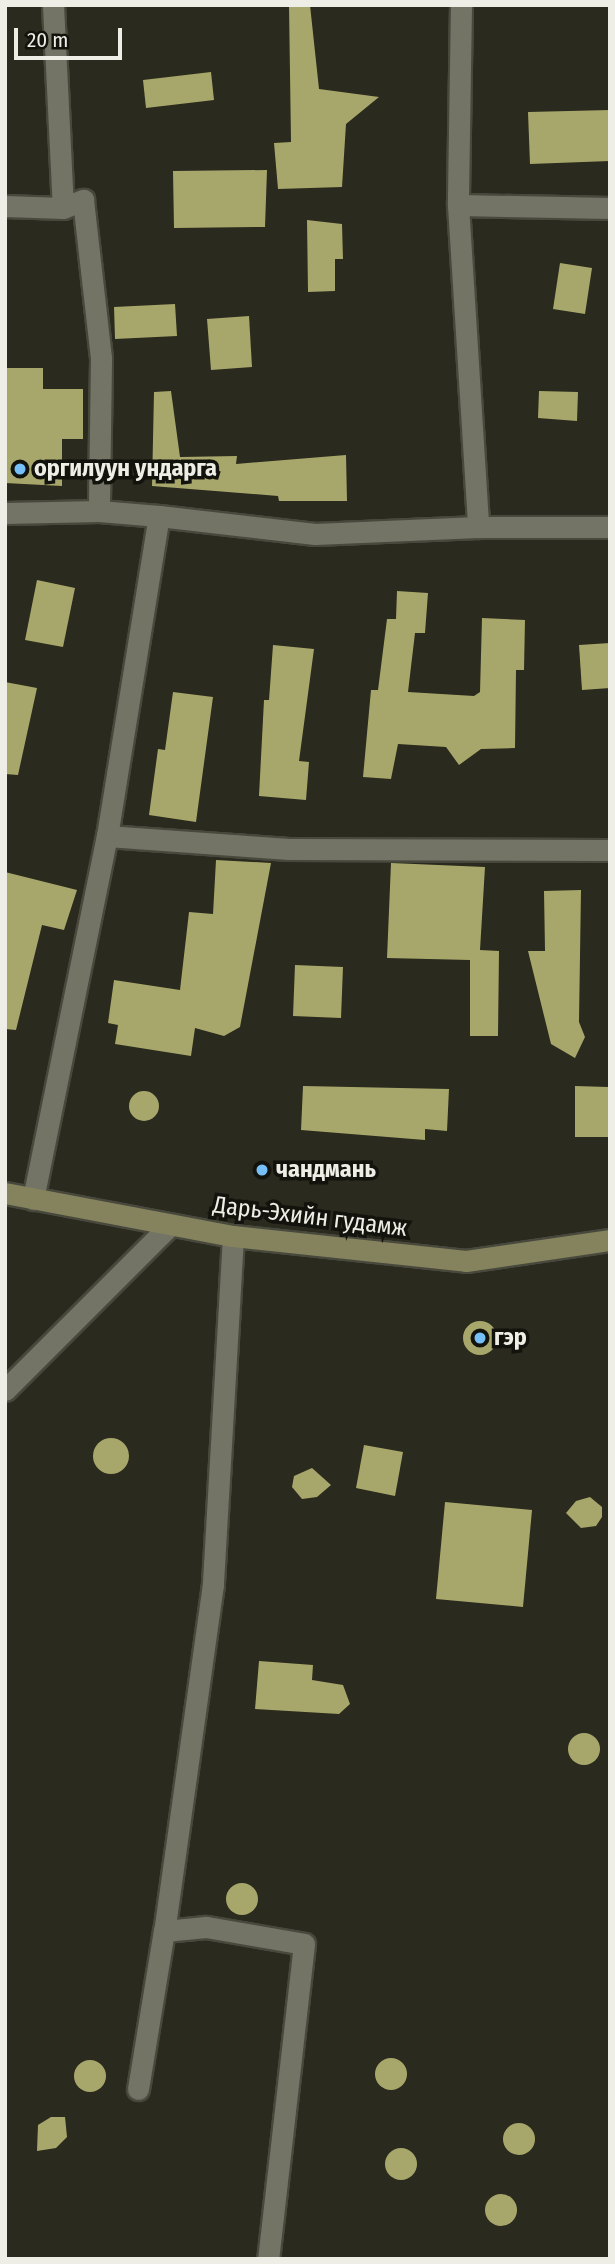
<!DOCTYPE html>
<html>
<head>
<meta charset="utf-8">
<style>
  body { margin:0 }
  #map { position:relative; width:615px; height:2264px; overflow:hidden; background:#2a2a1e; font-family:"Fira Sans Condensed",sans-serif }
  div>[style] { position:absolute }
  .building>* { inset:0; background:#a8a76b }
  .round { border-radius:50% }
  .roads { filter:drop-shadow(2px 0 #48483d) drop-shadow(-2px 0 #48483d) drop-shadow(0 2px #48483d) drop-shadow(0 -2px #48483d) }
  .street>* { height:21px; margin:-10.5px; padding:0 10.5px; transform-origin:10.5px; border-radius:10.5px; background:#747466 }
  .secondary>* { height:21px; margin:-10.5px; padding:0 10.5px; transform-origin:10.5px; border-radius:10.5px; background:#84835d }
  .dots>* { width:19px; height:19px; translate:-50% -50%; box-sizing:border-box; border:4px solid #13130d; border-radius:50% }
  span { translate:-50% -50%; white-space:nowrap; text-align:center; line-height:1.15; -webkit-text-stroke:7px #13130d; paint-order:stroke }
  .poi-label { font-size:24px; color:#eeeee6; font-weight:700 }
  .left { translate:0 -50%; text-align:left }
  .street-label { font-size:24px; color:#eeeee6 }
  .frame { position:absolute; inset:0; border:7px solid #eeeee6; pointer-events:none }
  .scale { position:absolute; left:14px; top:28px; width:108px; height:32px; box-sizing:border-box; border:4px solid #eeeee6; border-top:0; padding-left:9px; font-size:21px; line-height:24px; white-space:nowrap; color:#eeeee6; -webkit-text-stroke:5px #13130d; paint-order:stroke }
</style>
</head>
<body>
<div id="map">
  <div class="building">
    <i style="clip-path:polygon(289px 5px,310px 5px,319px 89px,379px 97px,346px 124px,342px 187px,278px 189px,274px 143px,291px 142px)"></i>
    <i style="clip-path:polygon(211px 72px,214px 100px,146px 108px,143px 80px)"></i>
    <i style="clip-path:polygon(610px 110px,610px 161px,530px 164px,528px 112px)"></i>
    <i style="clip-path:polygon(267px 170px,265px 227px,174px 228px,173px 171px)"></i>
    <i style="clip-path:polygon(307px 220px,342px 224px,343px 259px,335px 259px,335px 291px,308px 292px)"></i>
    <i style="clip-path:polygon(560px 263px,592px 268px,585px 314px,553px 309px)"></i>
    <i style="clip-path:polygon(175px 304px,177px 336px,115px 339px,114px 307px)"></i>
    <i style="clip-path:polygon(249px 316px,252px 367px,211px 370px,207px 319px)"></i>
    <i style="clip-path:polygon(5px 368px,43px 368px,43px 389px,83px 389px,83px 439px,62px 439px,62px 486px,5px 483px)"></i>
    <i style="clip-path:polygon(171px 391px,180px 457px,237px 456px,236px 464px,346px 455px,347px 501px,279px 501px,278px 496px,152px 486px,154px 392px)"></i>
    <i style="clip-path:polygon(539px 391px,578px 392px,577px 421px,538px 418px)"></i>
    <i style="clip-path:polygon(37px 580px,75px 588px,63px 647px,25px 640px)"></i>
    <i style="clip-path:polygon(397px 591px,428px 593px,425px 633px,415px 633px,408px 692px,474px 696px,480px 692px,482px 618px,525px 620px,524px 670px,516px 670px,515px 748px,481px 749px,459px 765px,446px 747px,398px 744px,391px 779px,363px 777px,371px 690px,378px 690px,387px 619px,396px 619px)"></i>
    <i style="clip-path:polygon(610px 643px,610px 688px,582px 690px,579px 645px)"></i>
    <i style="clip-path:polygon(273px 645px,314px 649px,299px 761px,309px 762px,306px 800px,259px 796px,264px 700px,269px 700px)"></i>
    <i style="clip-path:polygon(5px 682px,37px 688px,18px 775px,5px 774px)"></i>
    <i style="clip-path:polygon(173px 692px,213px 697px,196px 822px,149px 815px,158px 749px,165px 750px)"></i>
    <i style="clip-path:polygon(216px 860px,271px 863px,240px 1027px,224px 1036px,195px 1028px,191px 1056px,115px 1044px,118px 1025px,108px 1023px,114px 980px,180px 990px,189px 912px,213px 914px)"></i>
    <i style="clip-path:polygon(391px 863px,485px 867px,480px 950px,499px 951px,498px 1036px,470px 1036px,470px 960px,387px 958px)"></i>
    <i style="clip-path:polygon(5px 872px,77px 890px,64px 930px,42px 925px,16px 1030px,5px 1029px)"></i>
    <i style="clip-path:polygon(581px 890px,579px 1022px,585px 1037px,575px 1058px,551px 1044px,528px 951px,545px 951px,544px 891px)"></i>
    <i style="clip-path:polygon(295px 965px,343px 967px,341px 1018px,293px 1016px)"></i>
    <i style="clip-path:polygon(303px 1086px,449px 1089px,447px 1131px,425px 1129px,425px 1140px,301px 1130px)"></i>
    <i style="clip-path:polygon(575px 1086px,608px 1087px,608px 1137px,575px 1137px)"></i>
    <i class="round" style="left:129px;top:1091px;width:30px;height:30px"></i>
    <i class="round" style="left:463px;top:1321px;width:34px;height:34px"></i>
    <i class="round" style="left:93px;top:1438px;width:36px;height:36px"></i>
    <i style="clip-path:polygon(364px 1445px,403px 1452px,395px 1496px,356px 1488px)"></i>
    <i style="clip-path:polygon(312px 1468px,331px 1485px,317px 1497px,302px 1499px,292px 1487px,294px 1476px)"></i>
    <i style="clip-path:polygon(590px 1497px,602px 1507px,602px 1517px,596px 1526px,581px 1528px,566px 1513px,576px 1501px)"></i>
    <i style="clip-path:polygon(445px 1502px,532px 1510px,523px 1607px,436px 1599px)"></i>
    <i style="clip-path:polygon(259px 1661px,313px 1665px,312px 1680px,343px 1685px,350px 1704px,339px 1714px,255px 1709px)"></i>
    <i class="round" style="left:568px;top:1733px;width:32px;height:32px"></i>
    <i class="round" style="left:226px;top:1883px;width:32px;height:32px"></i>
    <i class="round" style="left:375px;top:2058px;width:32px;height:32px"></i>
    <i class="round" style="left:74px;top:2060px;width:32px;height:32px"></i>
    <i style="clip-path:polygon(51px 2117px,65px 2117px,67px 2137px,56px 2148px,37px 2151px,38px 2125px)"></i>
    <i class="round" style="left:503px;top:2123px;width:32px;height:32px"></i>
    <i class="round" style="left:385px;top:2148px;width:32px;height:32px"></i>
    <i class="round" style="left:485px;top:2194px;width:32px;height:32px"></i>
  </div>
  <div class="roads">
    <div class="street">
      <i style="left:53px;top:5px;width:203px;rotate:87.2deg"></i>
      <i style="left:461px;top:5px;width:200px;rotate:90.9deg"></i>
      <i style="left:458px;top:205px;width:323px;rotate:86.4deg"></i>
      <i style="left:458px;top:205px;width:152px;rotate:1.1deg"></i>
      <i style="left:5px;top:206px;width:58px;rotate:2deg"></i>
      <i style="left:63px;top:208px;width:22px;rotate:-22deg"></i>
      <i style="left:83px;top:200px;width:160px;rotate:83.5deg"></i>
      <i style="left:101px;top:359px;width:152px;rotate:90.8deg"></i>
      <i style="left:5px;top:513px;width:94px;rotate:-1.2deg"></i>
      <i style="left:99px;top:511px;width:60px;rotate:4.8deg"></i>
      <i style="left:107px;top:836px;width:182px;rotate:4.1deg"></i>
      <i style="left:289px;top:849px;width:321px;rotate:0.2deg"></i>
      <i style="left:33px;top:1199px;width:370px;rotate:-78.5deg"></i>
      <i style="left:107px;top:836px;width:324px;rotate:-80.8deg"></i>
      <i style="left:159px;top:516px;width:157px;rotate:6.6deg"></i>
      <i style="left:315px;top:534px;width:163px;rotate:-2.5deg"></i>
      <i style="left:478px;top:527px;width:132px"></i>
      <i style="left:233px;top:1236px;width:349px;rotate:93.3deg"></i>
      <i style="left:213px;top:1584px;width:350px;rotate:98deg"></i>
      <i style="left:164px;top:1931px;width:42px;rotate:-5.4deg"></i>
      <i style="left:206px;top:1927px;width:99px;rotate:9.8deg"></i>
      <i style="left:304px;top:1944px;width:317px;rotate:96.5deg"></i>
      <i style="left:5px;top:1390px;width:232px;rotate:-45deg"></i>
      <i style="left:138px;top:2089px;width:160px;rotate:-80.7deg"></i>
    </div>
    <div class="secondary">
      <i style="left:5px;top:1193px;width:232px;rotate:10.7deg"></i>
      <i style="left:233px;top:1236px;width:234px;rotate:6.1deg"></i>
      <i style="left:466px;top:1261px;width:146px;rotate:-8.3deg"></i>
    </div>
  </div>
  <div class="dots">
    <i style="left:20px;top:469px;background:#76c0f7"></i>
    <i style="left:262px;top:1170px;background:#76c0f7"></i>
    <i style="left:480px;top:1338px;background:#76c0f7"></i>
  </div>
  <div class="poi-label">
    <span class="left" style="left:34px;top:469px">оргилуун ундарга</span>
    <span class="left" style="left:276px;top:1170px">чандмань</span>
    <span class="left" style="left:494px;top:1338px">гэр</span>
  </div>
  <div class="street-label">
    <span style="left:310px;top:1217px;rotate:7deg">Дарь-Эхийн гудамж</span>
  </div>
  <div class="frame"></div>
  <div class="scale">20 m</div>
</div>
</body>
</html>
